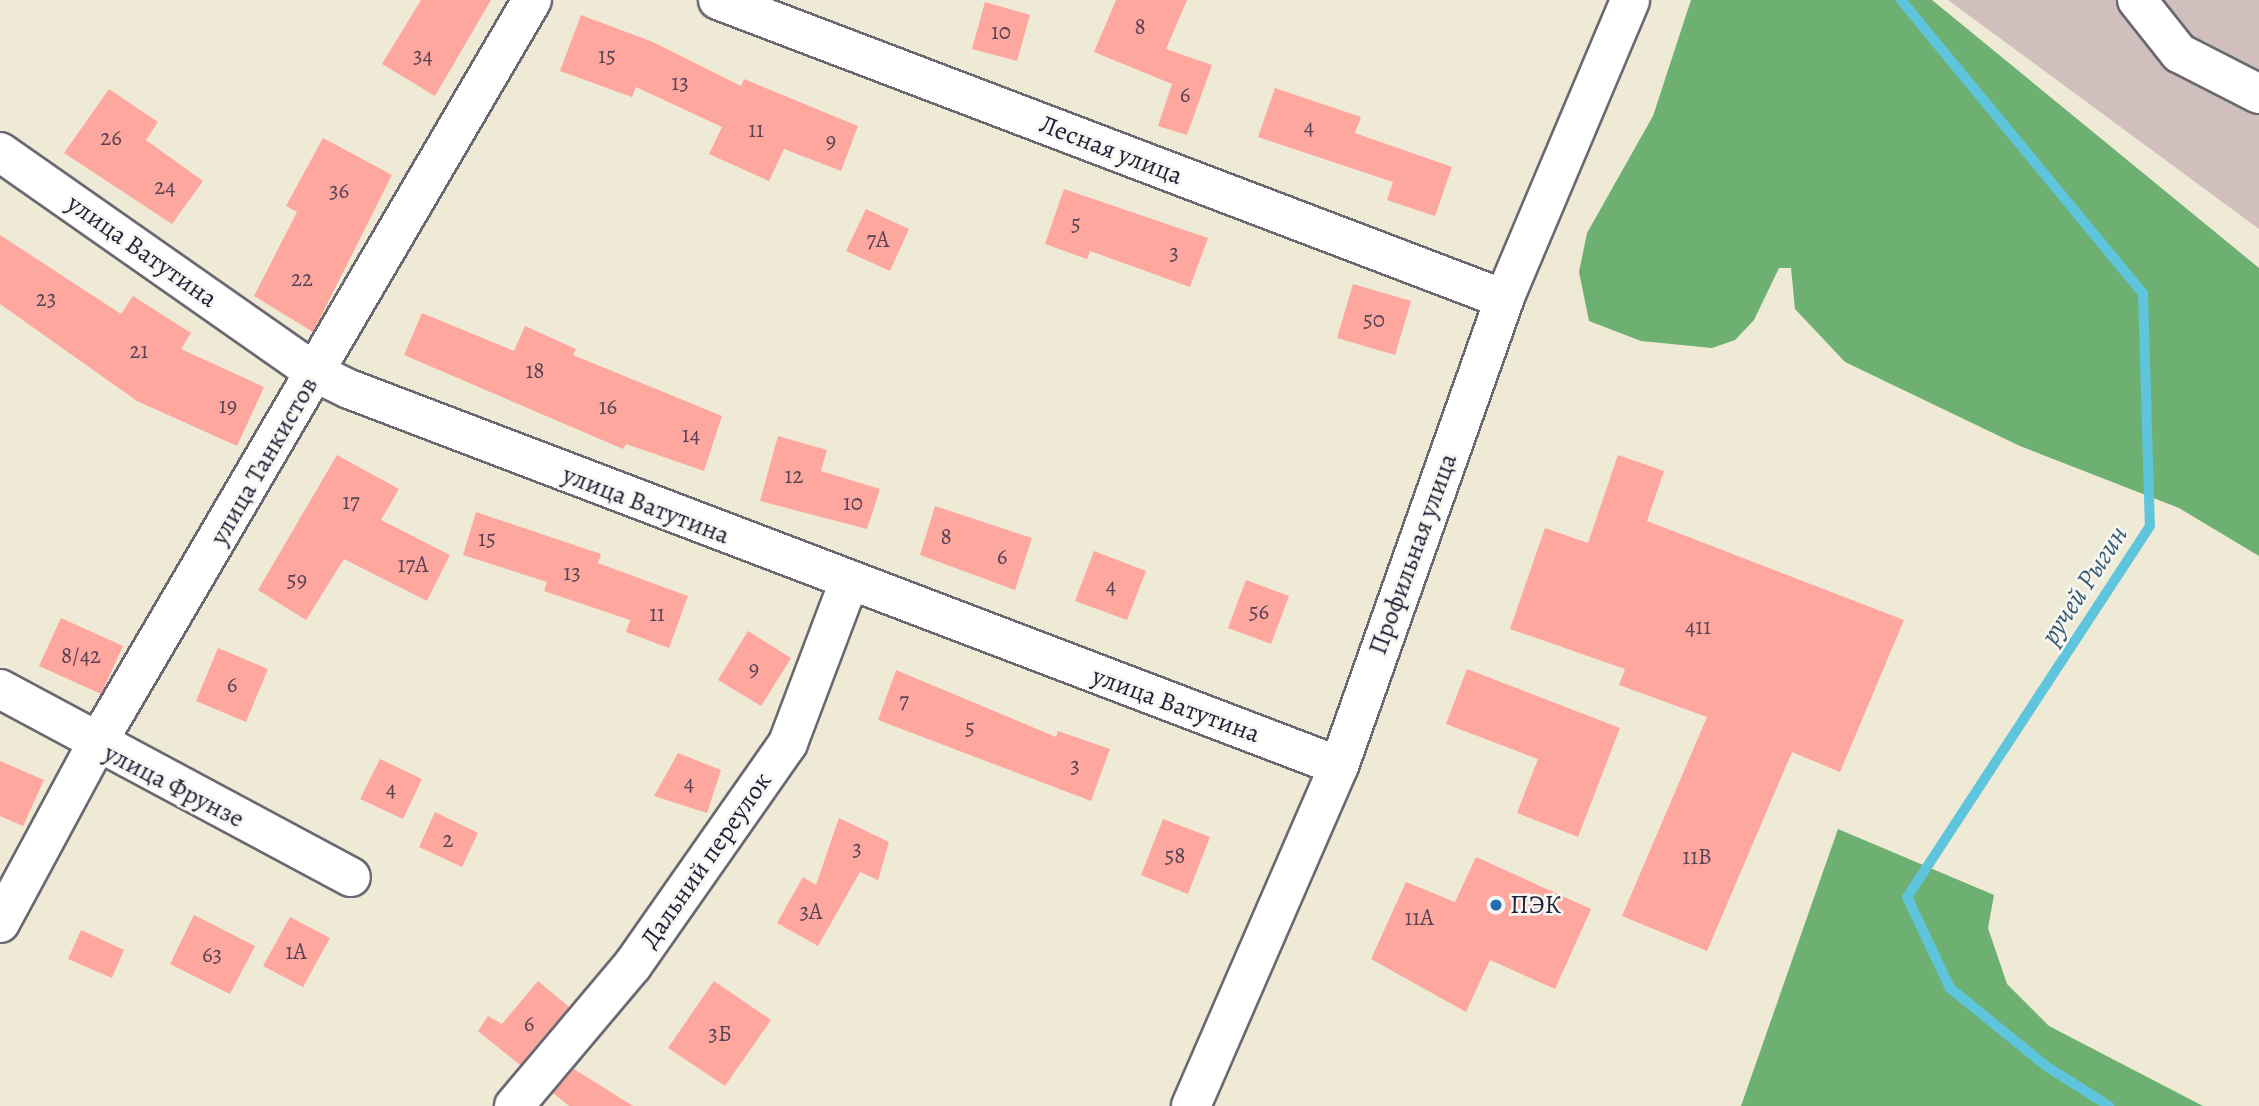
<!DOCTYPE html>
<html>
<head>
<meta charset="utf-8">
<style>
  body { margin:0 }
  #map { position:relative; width:2259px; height:1106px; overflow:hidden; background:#efead5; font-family:Alegreya,serif }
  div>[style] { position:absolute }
  .industrial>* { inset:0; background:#d1bfbd }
  .forest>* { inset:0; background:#6eb072 }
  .stream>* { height:10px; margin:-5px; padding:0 5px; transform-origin:5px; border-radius:5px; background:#5fc5dc }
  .building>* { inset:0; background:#fea79f }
  .roads { filter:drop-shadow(2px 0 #6a6871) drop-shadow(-2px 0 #6a6871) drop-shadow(0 2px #6a6871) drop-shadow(0 -2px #6a6871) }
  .minor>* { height:38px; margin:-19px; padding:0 19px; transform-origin:19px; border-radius:19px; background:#fff }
  .major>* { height:38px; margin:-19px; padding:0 19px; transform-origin:19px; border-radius:19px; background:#fff }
  .dots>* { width:19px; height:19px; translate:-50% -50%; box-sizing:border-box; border:4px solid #f6f6f2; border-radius:50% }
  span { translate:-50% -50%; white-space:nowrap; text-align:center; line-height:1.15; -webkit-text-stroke:5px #f6f6f2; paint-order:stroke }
  .number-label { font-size:23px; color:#594354 }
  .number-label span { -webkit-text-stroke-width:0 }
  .street-label { font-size:26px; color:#22223b }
  .poi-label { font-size:26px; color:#22223b }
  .left { translate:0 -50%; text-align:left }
  .water-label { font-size:28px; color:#375b73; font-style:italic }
</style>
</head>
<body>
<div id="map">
  <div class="industrial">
    <i style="clip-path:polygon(1948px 0,2259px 0,2259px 229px)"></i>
  </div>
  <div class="forest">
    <i style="clip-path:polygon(1691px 0,1932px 0,2259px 268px,2259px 556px,2179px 508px,2020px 446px,1845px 362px,1795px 309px,1791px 268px,1779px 268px,1754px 320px,1735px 340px,1712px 348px,1641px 341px,1589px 321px,1579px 272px,1587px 233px,1653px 116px)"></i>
    <i style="clip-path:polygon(1838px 829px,1994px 895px,1988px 928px,2007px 984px,2049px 1026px,2203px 1106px,1741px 1106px)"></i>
  </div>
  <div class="stream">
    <i style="left:1901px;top:0;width:381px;rotate:50.5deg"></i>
    <i style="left:2143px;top:294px;width:232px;rotate:88.3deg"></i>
    <i style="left:2150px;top:526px;width:443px;rotate:123.2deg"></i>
    <i style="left:1907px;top:897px;width:101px;rotate:64.7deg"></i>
    <i style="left:1950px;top:988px;width:124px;rotate:39.1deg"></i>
    <i style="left:2046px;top:1066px;width:75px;rotate:32.4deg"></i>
  </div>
  <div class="building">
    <i style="clip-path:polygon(421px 0,491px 0,435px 96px,382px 64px)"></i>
    <i style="clip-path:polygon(1116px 0,1187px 0,1166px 49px,1212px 65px,1187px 135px,1158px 126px,1172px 84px,1094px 52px)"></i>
    <i style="clip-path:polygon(985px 2px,1030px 15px,1017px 61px,972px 49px)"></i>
    <i style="clip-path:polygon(581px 15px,653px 42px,741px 86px,744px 79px,858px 126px,841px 171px,784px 149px,769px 181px,709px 154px,722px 127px,636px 87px,632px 97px,560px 71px)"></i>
    <i style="clip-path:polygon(1275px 88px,1361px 117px,1355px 133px,1452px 167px,1435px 216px,1387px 200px,1393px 182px,1258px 137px)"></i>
    <i style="clip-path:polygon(109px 89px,158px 122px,146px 140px,203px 181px,172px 224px,64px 153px)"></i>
    <i style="clip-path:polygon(323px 138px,392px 175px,313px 332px,254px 296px,297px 212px,286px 206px)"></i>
    <i style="clip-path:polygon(1064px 189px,1208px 238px,1190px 287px,1090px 251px,1087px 259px,1045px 244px)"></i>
    <i style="clip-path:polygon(866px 209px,909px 229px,890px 271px,846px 251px)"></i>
    <i style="clip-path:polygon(0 235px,121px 314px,133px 296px,191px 333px,181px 349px,264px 387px,237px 446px,137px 401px,0 304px)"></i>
    <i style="clip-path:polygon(1353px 284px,1411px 301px,1395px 355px,1337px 338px)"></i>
    <i style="clip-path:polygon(422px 313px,514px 351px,525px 326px,576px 349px,573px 355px,722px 416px,704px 471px,626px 444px,623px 449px,404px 355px)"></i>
    <i style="clip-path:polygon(778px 436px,827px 450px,821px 471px,880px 489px,867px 529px,760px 501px)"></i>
    <i style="clip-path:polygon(337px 455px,399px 489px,381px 520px,450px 555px,427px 601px,344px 559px,306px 620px,258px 590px)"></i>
    <i style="clip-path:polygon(1618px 455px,1664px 471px,1647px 521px,1904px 620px,1840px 772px,1792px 752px,1707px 951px,1622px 916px,1707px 717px,1619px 685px,1625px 669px,1510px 629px,1545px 528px,1588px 543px)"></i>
    <i style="clip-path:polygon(935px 506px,1032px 538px,1015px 590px,920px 555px)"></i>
    <i style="clip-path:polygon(476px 512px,601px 554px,598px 563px,688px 596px,669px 648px,626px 632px,630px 620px,544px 591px,547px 582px,463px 555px)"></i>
    <i style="clip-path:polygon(1094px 551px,1146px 571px,1127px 620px,1075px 601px)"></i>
    <i style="clip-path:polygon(1246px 580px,1289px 596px,1271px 644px,1228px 628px)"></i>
    <i style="clip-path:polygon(61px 618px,123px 646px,101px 694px,39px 666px)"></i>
    <i style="clip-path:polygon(748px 631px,791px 658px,761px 706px,718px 680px)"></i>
    <i style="clip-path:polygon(218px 648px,268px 669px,246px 722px,196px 701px)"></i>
    <i style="clip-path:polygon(1467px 669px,1620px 728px,1578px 837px,1517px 813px,1538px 759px,1446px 724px)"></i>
    <i style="clip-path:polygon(896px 670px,1056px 737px,1058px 731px,1110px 749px,1091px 801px,878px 720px)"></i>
    <i style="clip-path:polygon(678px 753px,721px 770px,707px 813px,654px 796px)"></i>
    <i style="clip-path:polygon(380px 759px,422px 779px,403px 819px,360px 799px)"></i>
    <i style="clip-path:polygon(0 761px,44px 780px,23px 826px,0 816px)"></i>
    <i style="clip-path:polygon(435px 812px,478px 833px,462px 867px,419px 847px)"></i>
    <i style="clip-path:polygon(839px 818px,889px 842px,878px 880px,860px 872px,818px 946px,777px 923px,803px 877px,816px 885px)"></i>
    <i style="clip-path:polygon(1163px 819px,1210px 837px,1188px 894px,1141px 875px)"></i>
    <i style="clip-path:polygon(1476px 857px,1591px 909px,1555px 989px,1490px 960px,1466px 1012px,1371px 959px,1406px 882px,1455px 902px)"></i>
    <i style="clip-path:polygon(194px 915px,255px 946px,230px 994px,170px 964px)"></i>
    <i style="clip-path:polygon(290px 917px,330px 938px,303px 987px,263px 966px)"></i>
    <i style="clip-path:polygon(81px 930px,124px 950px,112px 978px,68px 959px)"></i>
    <i style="clip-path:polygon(538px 981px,569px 1007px,520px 1065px,478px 1031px,488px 1016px,502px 1024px)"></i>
    <i style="clip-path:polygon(714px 981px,771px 1020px,725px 1086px,668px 1048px)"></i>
    <i style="clip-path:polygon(574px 1069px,633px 1106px,569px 1106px,553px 1093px)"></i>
  </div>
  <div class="roads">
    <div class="minor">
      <i style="left:718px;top:0;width:841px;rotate:20.83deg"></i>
      <i style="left:2137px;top:0;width:68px;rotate:51.6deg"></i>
      <i style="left:2179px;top:53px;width:90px;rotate:27.1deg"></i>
      <i style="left:0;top:152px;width:386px;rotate:35deg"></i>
      <i style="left:316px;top:373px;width:37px;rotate:26deg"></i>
      <i style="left:349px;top:389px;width:1059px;rotate:20.85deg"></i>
      <i style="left:0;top:689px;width:398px;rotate:28.2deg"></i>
      <i style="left:0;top:923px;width:202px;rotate:-61.7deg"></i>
      <i style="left:96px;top:745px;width:863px;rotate:-59.66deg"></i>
      <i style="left:514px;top:1106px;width:183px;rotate:-49.9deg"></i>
      <i style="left:632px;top:966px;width:272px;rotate:-55deg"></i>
      <i style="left:788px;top:743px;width:170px;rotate:-69.3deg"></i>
    </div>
    <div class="major">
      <i style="left:1191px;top:1106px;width:371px;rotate:-66.5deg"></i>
      <i style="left:1339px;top:766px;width:495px;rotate:-70.5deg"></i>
      <i style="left:1504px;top:299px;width:324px;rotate:-67.1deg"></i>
    </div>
  </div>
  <div class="dots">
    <i style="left:1496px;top:905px;background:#1f6fb2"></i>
  </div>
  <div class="number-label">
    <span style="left:1140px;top:27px">8</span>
    <span style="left:1001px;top:32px">10</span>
    <span style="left:423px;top:56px">34</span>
    <span style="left:607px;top:56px">15</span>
    <span style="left:680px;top:83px">13</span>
    <span style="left:1185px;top:95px">6</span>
    <span style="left:1309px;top:127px">4</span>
    <span style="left:756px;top:130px">11</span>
    <span style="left:111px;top:138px">26</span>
    <span style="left:831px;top:141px">9</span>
    <span style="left:165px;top:187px">24</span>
    <span style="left:339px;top:191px">36</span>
    <span style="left:1076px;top:224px">5</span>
    <span style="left:878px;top:240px">7А</span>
    <span style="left:1174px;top:253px">3</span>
    <span style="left:302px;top:279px">22</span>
    <span style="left:46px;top:299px">23</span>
    <span style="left:1374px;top:320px">50</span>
    <span style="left:139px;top:351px">21</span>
    <span style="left:535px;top:371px">18</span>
    <span style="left:228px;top:406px">19</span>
    <span style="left:608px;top:407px">16</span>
    <span style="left:691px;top:435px">14</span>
    <span style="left:794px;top:476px">12</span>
    <span style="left:351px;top:502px">17</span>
    <span style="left:853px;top:503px">10</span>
    <span style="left:946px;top:537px">8</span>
    <span style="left:487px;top:539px">15</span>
    <span style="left:1002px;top:557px">6</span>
    <span style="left:413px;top:565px">17А</span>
    <span style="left:572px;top:573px">13</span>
    <span style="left:297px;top:580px">59</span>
    <span style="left:1111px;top:586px">4</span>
    <span style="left:1259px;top:612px">56</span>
    <span style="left:657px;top:614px">11</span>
    <span style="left:1698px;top:627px">411</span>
    <span style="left:81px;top:656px">8/42</span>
    <span style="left:754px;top:669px">9</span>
    <span style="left:232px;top:685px">6</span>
    <span style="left:904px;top:701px">7</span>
    <span style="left:970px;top:728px">5</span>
    <span style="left:1075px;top:766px">3</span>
    <span style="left:689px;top:783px">4</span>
    <span style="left:391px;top:789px">4</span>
    <span style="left:448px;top:840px">2</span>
    <span style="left:857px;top:849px">3</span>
    <span style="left:1175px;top:856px">58</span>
    <span style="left:1697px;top:857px">11В</span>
    <span style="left:811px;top:912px">3А</span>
    <span style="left:1419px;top:918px">11А</span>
    <span style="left:296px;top:952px">1А</span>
    <span style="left:212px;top:955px">63</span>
    <span style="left:529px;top:1024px">6</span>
    <span style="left:720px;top:1034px">3Б</span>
  </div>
  <div class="street-label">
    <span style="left:1111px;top:150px;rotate:21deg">Лесная улица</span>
    <span style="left:142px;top:251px;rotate:35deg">улица Ватутина</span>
    <span style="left:264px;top:461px;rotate:-60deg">улица Танкистов</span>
    <span style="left:646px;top:505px;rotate:21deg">улица Ватутина</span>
    <span style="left:1413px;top:554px;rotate:-70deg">Профильная улица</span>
    <span style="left:1176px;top:705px;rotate:20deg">улица Ватутина</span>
    <span style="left:174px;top:786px;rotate:27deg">улица Фрунзе</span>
    <span style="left:706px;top:860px;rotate:-55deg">Дальний переулок</span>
  </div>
  <div class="poi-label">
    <span class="left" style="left:1510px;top:905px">ПЭК</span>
  </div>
  <div class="water-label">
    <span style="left:2084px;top:585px;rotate:-57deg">ручей Рыгин</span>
  </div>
</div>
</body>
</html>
